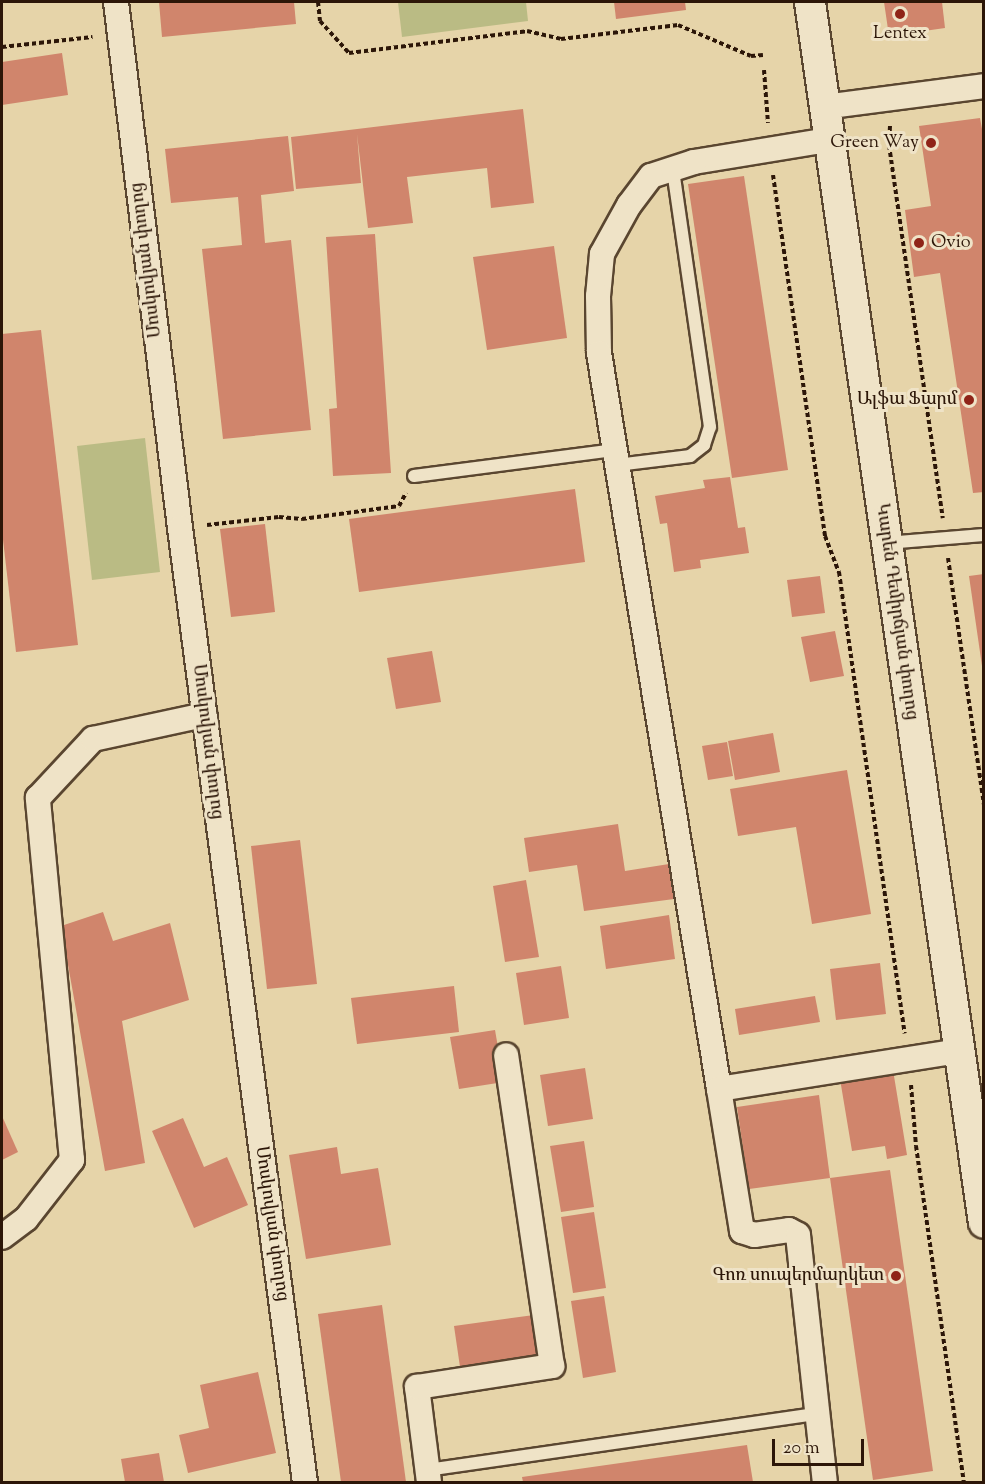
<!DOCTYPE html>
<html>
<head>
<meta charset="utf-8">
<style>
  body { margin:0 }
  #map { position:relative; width:985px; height:1484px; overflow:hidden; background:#e6d4a9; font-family:"Sorts Mill Goudy","Noto Serif Armenian",serif }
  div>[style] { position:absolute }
  .green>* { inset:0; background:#babb84 }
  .building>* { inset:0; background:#d0856c }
  .path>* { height:4px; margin-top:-2px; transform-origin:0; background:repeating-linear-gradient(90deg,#2c1608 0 4.5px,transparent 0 7.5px) }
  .roads { filter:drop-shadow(2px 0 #5a4630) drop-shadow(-2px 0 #5a4630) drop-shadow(0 2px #5a4630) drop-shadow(0 -2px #5a4630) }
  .service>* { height:12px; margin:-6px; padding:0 6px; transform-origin:6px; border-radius:6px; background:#efe3c7 }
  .minor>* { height:24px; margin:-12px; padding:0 12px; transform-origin:12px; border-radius:12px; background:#efe3c7 }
  .tertiary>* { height:30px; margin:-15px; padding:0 15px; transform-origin:15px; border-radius:15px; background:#efe3c7 }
  .dots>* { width:16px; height:16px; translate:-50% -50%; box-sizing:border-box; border:3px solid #efe3c7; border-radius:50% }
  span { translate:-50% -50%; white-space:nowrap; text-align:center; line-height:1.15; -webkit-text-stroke:6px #efe3c7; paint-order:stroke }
  .poi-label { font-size:18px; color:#2c1608 }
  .right { translate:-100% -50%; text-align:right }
  .left { translate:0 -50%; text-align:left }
  .street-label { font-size:18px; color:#2c1608 }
  .frame { position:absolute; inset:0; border:3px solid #2c1608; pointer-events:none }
  .scale { position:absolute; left:772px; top:1439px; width:92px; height:27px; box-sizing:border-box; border:3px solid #2c1608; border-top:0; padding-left:8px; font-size:18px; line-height:21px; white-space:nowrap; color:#2c1608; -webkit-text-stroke:4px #efe3c7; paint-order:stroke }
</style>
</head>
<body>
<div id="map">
  <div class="green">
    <i style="clip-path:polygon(398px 2px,526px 2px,528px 21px,402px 37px)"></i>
    <i style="clip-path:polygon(145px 438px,160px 572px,92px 580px,77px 446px)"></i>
  </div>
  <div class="building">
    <i style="clip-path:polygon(159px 2px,294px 2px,296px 24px,162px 37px)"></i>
    <i style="clip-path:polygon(614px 2px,685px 2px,686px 10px,616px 19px)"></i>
    <i style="clip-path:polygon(884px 2px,942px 2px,945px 28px,889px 36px)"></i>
    <i style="clip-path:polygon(62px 53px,68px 95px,2px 105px,2px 62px)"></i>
    <i style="clip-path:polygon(523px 109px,534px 203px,491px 208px,487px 168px,407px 177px,413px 223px,368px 228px,357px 134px,361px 183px,296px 189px,291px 137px)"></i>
    <i style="clip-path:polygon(980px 118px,984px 140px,984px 492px,973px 493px,940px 273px,914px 277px,905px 210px,931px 206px,919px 126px)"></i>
    <i style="clip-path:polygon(288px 136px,294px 191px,261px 195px,265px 243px,291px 240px,311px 430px,223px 439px,202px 249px,242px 245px,238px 197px,171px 203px,165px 149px)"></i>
    <i style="clip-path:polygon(744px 176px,788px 470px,732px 478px,688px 184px)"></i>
    <i style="clip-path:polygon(375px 234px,391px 473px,333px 476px,329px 409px,337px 408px,326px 237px)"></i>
    <i style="clip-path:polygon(554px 246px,567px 338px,487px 350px,473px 257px)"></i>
    <i style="clip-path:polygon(41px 330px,78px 645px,16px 652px,2px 531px,2px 334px)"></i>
    <i style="clip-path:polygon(730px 477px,738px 528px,745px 527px,749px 553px,700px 560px,701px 568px,674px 572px,667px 523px,660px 524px,655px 496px,705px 488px,703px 480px)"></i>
    <i style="clip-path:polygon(575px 489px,585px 562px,359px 592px,349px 519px)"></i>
    <i style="clip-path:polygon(265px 524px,275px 612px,231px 617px,220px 529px)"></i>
    <i style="clip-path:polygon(984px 574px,984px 666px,982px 666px,969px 576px)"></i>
    <i style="clip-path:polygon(820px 576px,825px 613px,792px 617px,787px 580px)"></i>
    <i style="clip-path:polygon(835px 631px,844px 676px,810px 682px,801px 637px)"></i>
    <i style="clip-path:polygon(432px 651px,441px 702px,396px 709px,387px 658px)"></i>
    <i style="clip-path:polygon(773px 733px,780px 772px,735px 780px,728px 741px)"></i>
    <i style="clip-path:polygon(727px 742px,733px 776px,708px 780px,702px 746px)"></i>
    <i style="clip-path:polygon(847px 770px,871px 914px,812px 924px,796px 827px,738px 836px,730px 789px)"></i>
    <i style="clip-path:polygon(618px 824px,625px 871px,669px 864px,674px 899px,584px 911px,577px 865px,529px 872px,524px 838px)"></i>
    <i style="clip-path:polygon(300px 840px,317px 984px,267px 989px,251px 846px)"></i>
    <i style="clip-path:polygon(526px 880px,539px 957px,505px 962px,493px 886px)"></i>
    <i style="clip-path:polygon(103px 912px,113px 941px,170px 923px,189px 1000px,122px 1021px,145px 1163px,105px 1171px,61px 926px)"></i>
    <i style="clip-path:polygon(669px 915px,675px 959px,606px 969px,600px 926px)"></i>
    <i style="clip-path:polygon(880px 963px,886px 1014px,836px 1020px,830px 969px)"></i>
    <i style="clip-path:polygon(561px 966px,569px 1018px,524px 1025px,516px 973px)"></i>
    <i style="clip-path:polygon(454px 986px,459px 1032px,357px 1044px,351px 998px)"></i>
    <i style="clip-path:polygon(815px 996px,820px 1022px,739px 1035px,735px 1009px)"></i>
    <i style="clip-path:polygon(495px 1030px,504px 1082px,459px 1089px,450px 1037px)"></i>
    <i style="clip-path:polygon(585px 1068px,593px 1119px,548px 1126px,540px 1075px)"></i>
    <i style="clip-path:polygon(893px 1070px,907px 1155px,887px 1159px,885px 1146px,852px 1151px,840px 1079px)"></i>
    <i style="clip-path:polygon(819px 1095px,830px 1178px,749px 1189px,737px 1107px)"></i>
    <i style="clip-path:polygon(2px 1116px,18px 1152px,2px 1160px)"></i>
    <i style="clip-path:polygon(183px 1118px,204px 1167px,227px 1157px,248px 1205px,194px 1228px,152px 1131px)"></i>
    <i style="clip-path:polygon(584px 1141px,594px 1207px,561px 1212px,550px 1146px)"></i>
    <i style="clip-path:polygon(337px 1147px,341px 1174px,378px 1168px,391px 1245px,306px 1259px,289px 1155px)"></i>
    <i style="clip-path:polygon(890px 1170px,933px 1471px,873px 1480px,830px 1178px)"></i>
    <i style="clip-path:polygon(594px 1212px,606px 1288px,573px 1293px,561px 1217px)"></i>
    <i style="clip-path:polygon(604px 1296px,616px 1372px,583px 1378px,571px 1301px)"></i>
    <i style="clip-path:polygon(382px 1305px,406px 1482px,341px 1482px,318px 1314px)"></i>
    <i style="clip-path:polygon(534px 1315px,540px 1357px,460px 1367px,454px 1326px)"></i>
    <i style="clip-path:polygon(258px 1372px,276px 1453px,188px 1473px,179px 1435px,209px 1428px,200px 1385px)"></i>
    <i style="clip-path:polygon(747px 1445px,753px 1482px,523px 1482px,522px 1477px)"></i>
    <i style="clip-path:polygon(159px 1453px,164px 1482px,125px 1482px,121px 1459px)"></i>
  </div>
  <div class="path">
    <i style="left:318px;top:2px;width:19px;rotate:84deg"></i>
    <i style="left:320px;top:21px;width:43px;rotate:47.8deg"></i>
    <i style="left:349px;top:53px;width:179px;rotate:-7deg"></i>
    <i style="left:527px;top:31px;width:35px;rotate:13deg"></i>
    <i style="left:561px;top:39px;width:118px;rotate:-6.8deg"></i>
    <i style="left:678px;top:25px;width:79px;rotate:23deg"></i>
    <i style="left:751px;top:56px;width:12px;rotate:-5deg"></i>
    <i style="left:2px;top:47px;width:91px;rotate:-6.3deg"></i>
    <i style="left:764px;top:70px;width:53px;rotate:85.7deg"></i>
    <i style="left:890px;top:126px;width:19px;rotate:93deg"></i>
    <i style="left:889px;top:145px;width:377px;rotate:81.8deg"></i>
    <i style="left:773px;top:175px;width:365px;rotate:81.8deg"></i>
    <i style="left:825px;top:536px;width:39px;rotate:69deg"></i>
    <i style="left:839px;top:572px;width:466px;rotate:81.9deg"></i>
    <i style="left:207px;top:525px;width:72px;rotate:-6.3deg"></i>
    <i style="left:279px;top:517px;width:23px;rotate:5deg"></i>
    <i style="left:302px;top:519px;width:98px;rotate:-7.6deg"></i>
    <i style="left:399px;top:506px;width:15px;rotate:-62deg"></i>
    <i style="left:948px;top:558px;width:249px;rotate:81.7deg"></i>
    <i style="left:911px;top:1085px;width:61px;rotate:85.3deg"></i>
    <i style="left:916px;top:1146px;width:339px;rotate:81.9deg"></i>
  </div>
  <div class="roads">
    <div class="service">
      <i style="left:617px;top:465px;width:74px;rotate:-7deg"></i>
      <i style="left:690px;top:456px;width:18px;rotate:-38deg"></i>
      <i style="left:704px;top:445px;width:19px;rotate:-72deg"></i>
      <i style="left:710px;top:427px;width:261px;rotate:-98.2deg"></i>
      <i style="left:414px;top:476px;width:203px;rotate:-7.4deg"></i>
      <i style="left:886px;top:543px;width:98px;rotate:-4.7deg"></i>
      <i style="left:427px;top:1470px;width:395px;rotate:-8.2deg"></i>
    </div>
    <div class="minor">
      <i style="left:116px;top:2px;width:530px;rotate:83.06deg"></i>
      <i style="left:180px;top:528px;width:962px;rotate:82.54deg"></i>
      <i style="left:823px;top:107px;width:162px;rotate:-7.4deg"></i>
      <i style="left:828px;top:140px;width:136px;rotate:170.7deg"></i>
      <i style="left:694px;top:162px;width:45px;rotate:162deg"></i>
      <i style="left:651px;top:176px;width:36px;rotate:127deg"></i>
      <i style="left:629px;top:205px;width:56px;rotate:118.9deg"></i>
      <i style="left:602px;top:254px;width:42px;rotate:95.4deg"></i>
      <i style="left:598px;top:296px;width:57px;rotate:89deg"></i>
      <i style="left:599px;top:353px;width:746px;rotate:80.74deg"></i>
      <i style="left:719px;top:1089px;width:242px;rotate:-9deg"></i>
      <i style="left:719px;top:1089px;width:144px;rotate:80.8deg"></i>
      <i style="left:742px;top:1231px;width:13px;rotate:18deg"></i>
      <i style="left:754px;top:1235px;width:35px;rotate:-8deg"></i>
      <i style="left:789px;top:1230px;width:10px;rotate:29deg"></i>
      <i style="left:798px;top:1235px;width:248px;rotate:83.8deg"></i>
      <i style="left:2px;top:1237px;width:30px;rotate:-37deg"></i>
      <i style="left:26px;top:1219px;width:75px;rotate:-52.1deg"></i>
      <i style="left:72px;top:1160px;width:364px;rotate:-95.4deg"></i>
      <i style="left:38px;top:798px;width:81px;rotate:-47deg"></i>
      <i style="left:93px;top:739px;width:114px;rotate:-12.2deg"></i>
      <i style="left:429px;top:1482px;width:96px;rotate:-97.2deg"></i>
      <i style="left:417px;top:1387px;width:137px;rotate:-8.8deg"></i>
      <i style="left:552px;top:1366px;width:314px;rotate:-98.4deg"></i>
    </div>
    <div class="tertiary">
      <i style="left:810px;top:2px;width:1233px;rotate:81.89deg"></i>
    </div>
  </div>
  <div class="dots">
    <i style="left:900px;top:14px;background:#8f2418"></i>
    <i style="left:931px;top:143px;background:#8f2418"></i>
    <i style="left:919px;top:243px;background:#8f2418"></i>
    <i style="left:969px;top:400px;background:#8f2418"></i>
    <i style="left:896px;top:1276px;background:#8f2418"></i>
  </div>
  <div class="poi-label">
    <span style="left:900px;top:34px">Lentex</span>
    <span class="right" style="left:919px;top:143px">Green Way</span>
    <span class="left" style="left:931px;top:243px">Ovio</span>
    <span class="right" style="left:957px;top:400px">Ալֆա Ֆարմ</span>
    <span class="right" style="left:884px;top:1276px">Գոռ սուպերմարկետ</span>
  </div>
  <div class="street-label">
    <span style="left:147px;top:260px;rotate:-97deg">Մոսկովյան փողոց</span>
    <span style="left:896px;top:612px;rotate:82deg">Կարեն Դեմիրճյան փողոց</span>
    <span style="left:207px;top:742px;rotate:83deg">Մոսկովյան փողոց</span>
    <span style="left:271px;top:1224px;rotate:82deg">Մոսկովյան փողոց</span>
  </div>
  <div class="frame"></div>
  <div class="scale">20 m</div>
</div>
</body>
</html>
